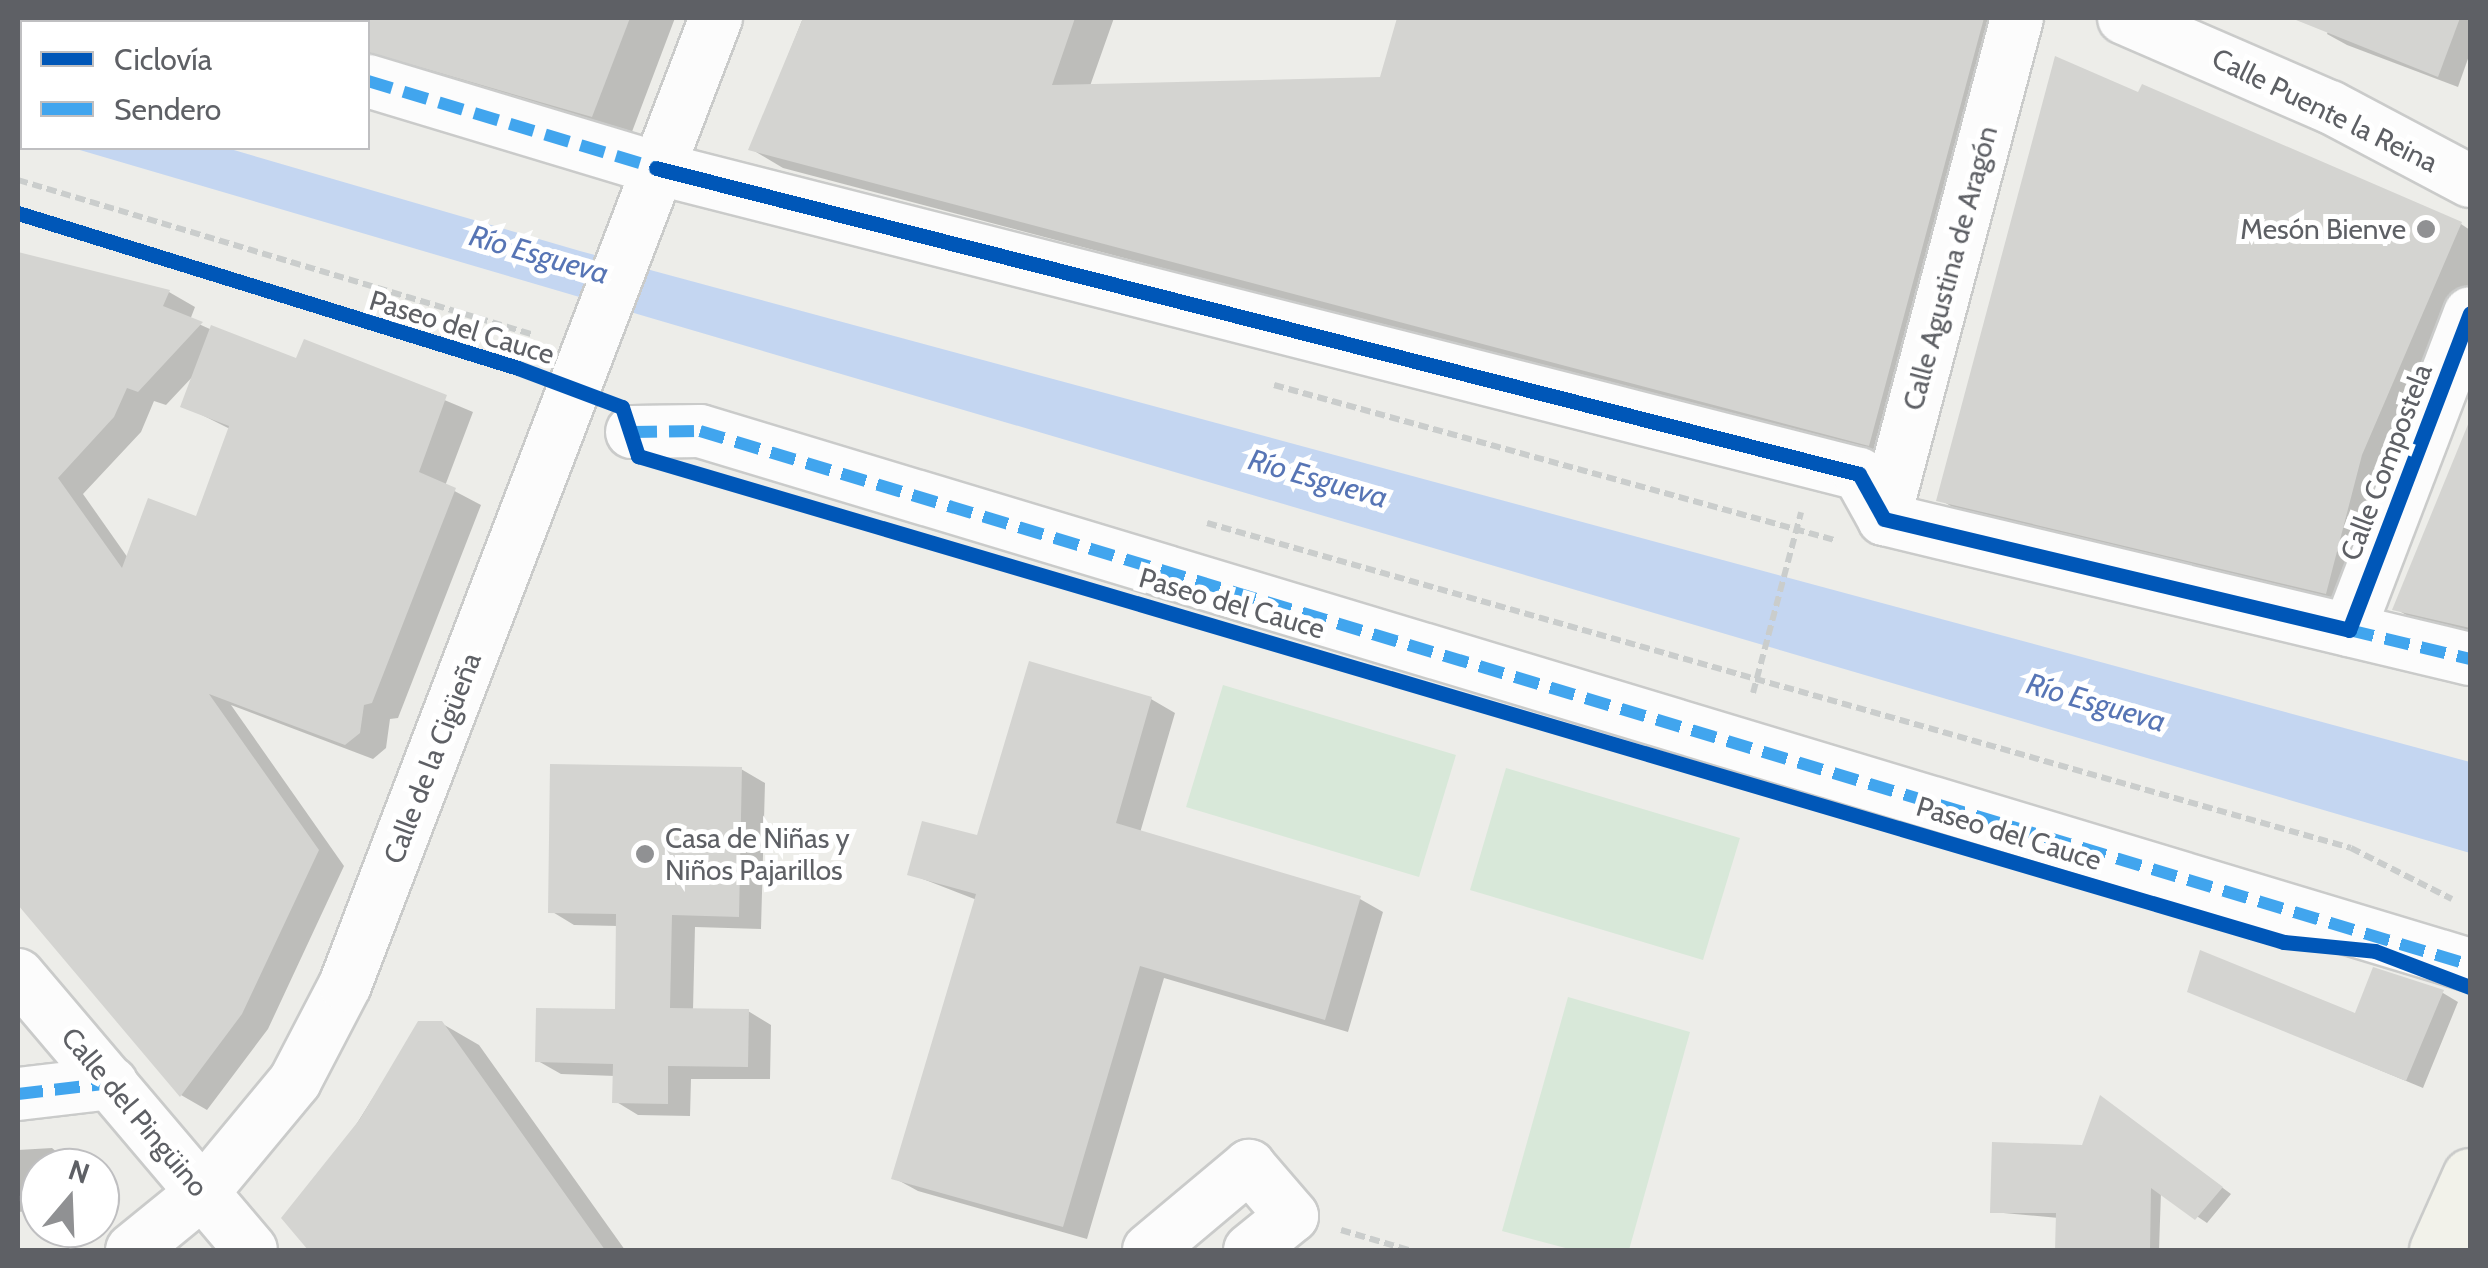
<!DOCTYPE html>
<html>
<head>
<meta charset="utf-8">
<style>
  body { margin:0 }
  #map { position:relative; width:2488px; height:1268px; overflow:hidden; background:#edede9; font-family:Cabin,sans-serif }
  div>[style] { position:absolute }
  .green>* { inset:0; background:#d8e8d9 }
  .water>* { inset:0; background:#c4d6f1 }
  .shadow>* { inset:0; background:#0003 }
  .building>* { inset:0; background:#d4d4d1 }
  .path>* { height:6px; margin-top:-3px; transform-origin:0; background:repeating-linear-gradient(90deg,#cacdcc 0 10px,transparent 0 15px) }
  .roads { filter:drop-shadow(2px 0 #cacbca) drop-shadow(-2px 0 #cacbca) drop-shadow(0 2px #cacbca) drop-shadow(0 -2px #cacbca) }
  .minor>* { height:52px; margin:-26px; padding:0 26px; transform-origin:26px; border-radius:26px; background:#fcfcfc }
  .major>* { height:55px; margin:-27.5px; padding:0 27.5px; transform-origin:27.5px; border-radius:27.5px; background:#f2f2ea }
  .quiet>* { height:12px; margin-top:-6px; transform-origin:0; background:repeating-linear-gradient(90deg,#41a5ee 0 25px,transparent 0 37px) }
  .cycleway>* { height:15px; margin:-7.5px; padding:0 7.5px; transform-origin:7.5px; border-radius:7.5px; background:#0057b8 }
  .dots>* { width:28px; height:28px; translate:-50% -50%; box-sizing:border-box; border:5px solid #fff; border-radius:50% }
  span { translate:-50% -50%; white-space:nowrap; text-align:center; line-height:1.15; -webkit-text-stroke:10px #fff; paint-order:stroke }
  .street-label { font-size:28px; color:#5e6065 }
  .poi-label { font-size:28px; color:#5e6065 }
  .right { translate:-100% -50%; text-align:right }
  .left { translate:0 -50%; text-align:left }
  .water-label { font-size:30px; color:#5775b5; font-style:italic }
  .frame { position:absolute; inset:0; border:20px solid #5e6065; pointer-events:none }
  .legend { position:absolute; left:20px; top:20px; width:350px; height:130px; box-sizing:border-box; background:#fff; border:2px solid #bfbfc1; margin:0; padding:12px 18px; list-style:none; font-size:30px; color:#5e6065 }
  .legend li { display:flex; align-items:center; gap:20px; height:50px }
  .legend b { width:50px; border:2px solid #bfbfc1 }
  .north { position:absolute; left:20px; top:1148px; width:100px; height:100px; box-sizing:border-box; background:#fff; border:2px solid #bfbfc1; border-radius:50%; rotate:19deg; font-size:28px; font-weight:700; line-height:40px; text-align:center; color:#5e6065 }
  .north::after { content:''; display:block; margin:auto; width:35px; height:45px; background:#909193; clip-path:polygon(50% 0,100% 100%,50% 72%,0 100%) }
</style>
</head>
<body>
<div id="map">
  <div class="green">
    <i style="clip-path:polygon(1223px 685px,1456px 755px,1419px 877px,1186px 807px)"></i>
    <i style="clip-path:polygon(1506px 768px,1740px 838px,1703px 960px,1470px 890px)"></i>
    <i style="clip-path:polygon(1568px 997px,1690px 1032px,1629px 1250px,1573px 1250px,1502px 1231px)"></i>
  </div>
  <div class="water">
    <i style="clip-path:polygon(73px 148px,227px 148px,580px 251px,2470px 762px,2470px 853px)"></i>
  </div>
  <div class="shadow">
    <i style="clip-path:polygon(288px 18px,675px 18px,630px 137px,368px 70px,368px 22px)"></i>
    <i style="clip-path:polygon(803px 18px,1114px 18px,1090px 86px,1382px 79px,1400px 18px,1988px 18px,2016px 34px,1901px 463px,783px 168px,751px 149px)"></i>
    <i style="clip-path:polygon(2333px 18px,2470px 18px,2470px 53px,2458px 87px,2347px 45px,2327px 34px)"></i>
    <i style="clip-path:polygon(2461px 224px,2470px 230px,2470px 308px,2363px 613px,1976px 521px,1939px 499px)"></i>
    <i style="clip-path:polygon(evenodd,18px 255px,169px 292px,195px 307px,190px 320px,212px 330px,298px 361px,306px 342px,473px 412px,445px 486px,481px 505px,398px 718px,390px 719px,386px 748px,373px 759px,231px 705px,344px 866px,268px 1029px,207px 1110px,181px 1095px,18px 901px,18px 255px,196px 373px,184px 406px,230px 429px,198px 519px,128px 558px,83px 494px,141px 432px,154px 401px,166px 405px,196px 373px)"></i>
    <i style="clip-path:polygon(2470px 425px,2470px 639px,2432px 630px,2396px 609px)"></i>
    <i style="clip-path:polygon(1151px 699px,1175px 713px,1140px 833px,1360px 899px,1383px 912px,1348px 1032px,1164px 978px,1087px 1239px,918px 1191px,894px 1178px,977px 900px,910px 874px,979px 838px)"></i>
    <i style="clip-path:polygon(741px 769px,765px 783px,761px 929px,695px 927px,693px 1010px,748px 1011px,771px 1025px,770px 1079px,691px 1079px,690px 1116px,638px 1115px,615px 1101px,615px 1076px,561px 1074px,538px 1061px,618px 1012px,618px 926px,574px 925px,551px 911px)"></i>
    <i style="clip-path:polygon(2190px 991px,2356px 1016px,2443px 993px,2458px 1002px,2423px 1088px)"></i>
    <i style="clip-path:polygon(420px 1023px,441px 1023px,479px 1045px,625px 1250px,311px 1250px,284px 1218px,332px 1163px)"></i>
    <i style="clip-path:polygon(2110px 1104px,2231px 1194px,2207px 1223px,2161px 1192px,2159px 1250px,2058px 1250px,2059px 1218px,1992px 1212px,2084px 1147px)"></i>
    <i style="clip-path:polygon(52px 1148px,76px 1168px,40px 1168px,40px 1210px,18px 1212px,18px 1150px)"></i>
  </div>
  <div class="building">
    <i style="clip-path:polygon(368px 18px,630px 18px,592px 117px,368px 52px)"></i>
    <i style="clip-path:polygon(803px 18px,1075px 18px,1052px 85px,1380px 77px,1397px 18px,1984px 18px,1869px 446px,748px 150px)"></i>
    <i style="clip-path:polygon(2291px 18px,2460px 18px,2438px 77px)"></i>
    <i style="clip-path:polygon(2055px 56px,2138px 92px,2142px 84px,2462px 222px,2362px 455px,2326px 594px,1936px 501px)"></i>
    <i style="clip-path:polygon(18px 252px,170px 290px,163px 306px,203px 322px,138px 392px,127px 388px,114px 417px,58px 478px,122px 568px,148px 498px,196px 516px,229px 426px,180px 407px,211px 325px,296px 358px,304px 339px,447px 395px,419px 472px,456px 488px,372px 703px,364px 705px,360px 733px,345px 745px,209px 694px,319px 850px,242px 1014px,180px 1097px,18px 905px)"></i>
    <i style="clip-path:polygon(2469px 422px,2470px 422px,2470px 628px,2392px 610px)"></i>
    <i style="clip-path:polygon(1029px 661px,1152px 697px,1116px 823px,1361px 896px,1325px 1020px,1140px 966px,1063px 1227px,891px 1179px,976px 894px,907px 875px,922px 821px,977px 835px)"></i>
    <i style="clip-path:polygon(550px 764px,742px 767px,739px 917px,672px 915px,670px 1008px,749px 1009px,748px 1067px,668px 1066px,668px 1104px,612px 1103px,613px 1064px,535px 1062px,536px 1008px,615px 1009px,616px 914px,548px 913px)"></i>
    <i style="clip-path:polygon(2200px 950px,2355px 1013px,2373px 967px,2444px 990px,2406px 1081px,2187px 992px)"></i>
    <i style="clip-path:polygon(418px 1021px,442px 1021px,605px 1250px,308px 1250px,281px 1218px,360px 1119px)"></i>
    <i style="clip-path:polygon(2100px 1095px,2223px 1187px,2195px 1220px,2151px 1188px,2150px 1250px,2055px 1250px,2056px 1213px,1990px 1213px,1992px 1142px,2082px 1145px)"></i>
  </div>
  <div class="path">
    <i style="left:18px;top:32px;width:4px;rotate:14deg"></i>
    <i style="left:18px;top:180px;width:536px;rotate:16.71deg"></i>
    <i style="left:1274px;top:385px;width:582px;rotate:15.45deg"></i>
    <i style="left:1207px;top:523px;width:1189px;rotate:15.86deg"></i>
    <i style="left:2351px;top:848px;width:113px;rotate:26.8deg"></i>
    <i style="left:1753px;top:693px;width:187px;rotate:-75.1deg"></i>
    <i style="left:1341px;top:1230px;width:71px;rotate:16.4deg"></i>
  </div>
  <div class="roads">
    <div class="minor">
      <i style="left:157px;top:18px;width:16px;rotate:14deg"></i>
      <i style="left:2124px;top:18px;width:224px;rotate:23.4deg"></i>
      <i style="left:2330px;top:107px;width:158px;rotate:27.9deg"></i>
      <i style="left:368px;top:81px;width:301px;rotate:16.8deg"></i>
      <i style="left:656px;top:168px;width:1241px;rotate:14.27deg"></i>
      <i style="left:1859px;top:474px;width:51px;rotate:60.9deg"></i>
      <i style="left:1884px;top:519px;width:602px;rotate:13.44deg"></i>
      <i style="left:632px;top:432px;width:68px;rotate:-0.8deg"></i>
      <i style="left:700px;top:431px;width:1849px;rotate:16.79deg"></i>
      <i style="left:1884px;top:519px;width:518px;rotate:-75.13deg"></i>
      <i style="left:2349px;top:630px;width:339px;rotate:-69.1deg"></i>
      <i style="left:18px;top:975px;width:360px;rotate:49.7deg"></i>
      <i style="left:18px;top:1094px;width:94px;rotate:-6.7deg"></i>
      <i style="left:132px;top:1250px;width:92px;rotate:-39.2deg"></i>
      <i style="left:203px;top:1192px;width:144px;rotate:-50.3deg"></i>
      <i style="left:295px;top:1081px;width:108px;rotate:-62.5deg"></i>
      <i style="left:345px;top:985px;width:1036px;rotate:-69.01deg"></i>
      <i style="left:1149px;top:1250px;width:131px;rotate:-40deg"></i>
      <i style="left:1249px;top:1166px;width:66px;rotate:49.3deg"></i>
      <i style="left:1292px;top:1216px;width:54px;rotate:141deg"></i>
    </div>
    <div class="major">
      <i style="left:2437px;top:1250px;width:81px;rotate:-66deg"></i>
    </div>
  </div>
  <div class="quiet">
    <i style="left:157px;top:18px;width:16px;rotate:14deg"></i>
    <i style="left:368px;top:81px;width:301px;rotate:16.8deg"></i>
    <i style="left:632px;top:432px;width:68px;rotate:-0.8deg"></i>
    <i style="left:700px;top:431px;width:1849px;rotate:16.79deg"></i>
    <i style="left:2349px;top:630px;width:124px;rotate:13.5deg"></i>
    <i style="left:18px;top:1094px;width:94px;rotate:-6.7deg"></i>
  </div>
  <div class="cycleway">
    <i style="left:656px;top:168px;width:1241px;rotate:14.27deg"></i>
    <i style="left:1859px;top:474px;width:51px;rotate:60.9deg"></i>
    <i style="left:1884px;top:519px;width:478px;rotate:13.4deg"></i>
    <i style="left:2349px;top:630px;width:339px;rotate:-69.1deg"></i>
    <i style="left:18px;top:213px;width:523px;rotate:17.22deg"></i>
    <i style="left:518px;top:368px;width:111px;rotate:20.6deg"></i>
    <i style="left:622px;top:407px;width:52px;rotate:71.9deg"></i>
    <i style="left:638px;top:456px;width:1716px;rotate:16.45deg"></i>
    <i style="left:2284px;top:942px;width:91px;rotate:5.6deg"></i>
    <i style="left:2375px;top:951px;width:102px;rotate:20.8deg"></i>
  </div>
  <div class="dots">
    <i style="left:2426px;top:229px;background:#909193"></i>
    <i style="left:645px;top:854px;background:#909193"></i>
  </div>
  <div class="street-label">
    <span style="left:2325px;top:110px;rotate:26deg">Calle Puente la Reina</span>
    <span style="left:1950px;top:268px;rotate:-75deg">Calle Agustina de Aragón</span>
    <span style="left:462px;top:327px;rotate:17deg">Paseo del Cauce</span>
    <span style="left:2386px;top:462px;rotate:-69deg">Calle Compostela</span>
    <span style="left:1232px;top:603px;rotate:16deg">Paseo del Cauce</span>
    <span style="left:432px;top:758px;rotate:-69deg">Calle de la Cigüeña</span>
    <span style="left:2009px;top:833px;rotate:17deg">Paseo del Cauce</span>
    <span style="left:135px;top:1112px;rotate:50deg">Calle del Pingüino</span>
  </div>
  <div class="poi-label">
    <span class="right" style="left:2406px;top:229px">Mesón Bienve</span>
    <span class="left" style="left:665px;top:854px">Casa de Niñas y<br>Niños Pajarillos</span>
  </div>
  <div class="water-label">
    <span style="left:539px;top:255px;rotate:16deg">Río Esgueva</span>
    <span style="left:1318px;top:479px;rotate:16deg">Río Esgueva</span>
    <span style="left:2096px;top:703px;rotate:16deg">Río Esgueva</span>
  </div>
  <div class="frame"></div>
  <ul class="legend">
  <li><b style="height:12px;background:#0057b8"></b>Ciclovía</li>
  <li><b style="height:12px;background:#41a5ee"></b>Sendero</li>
  </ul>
  <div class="north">N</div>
</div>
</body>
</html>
